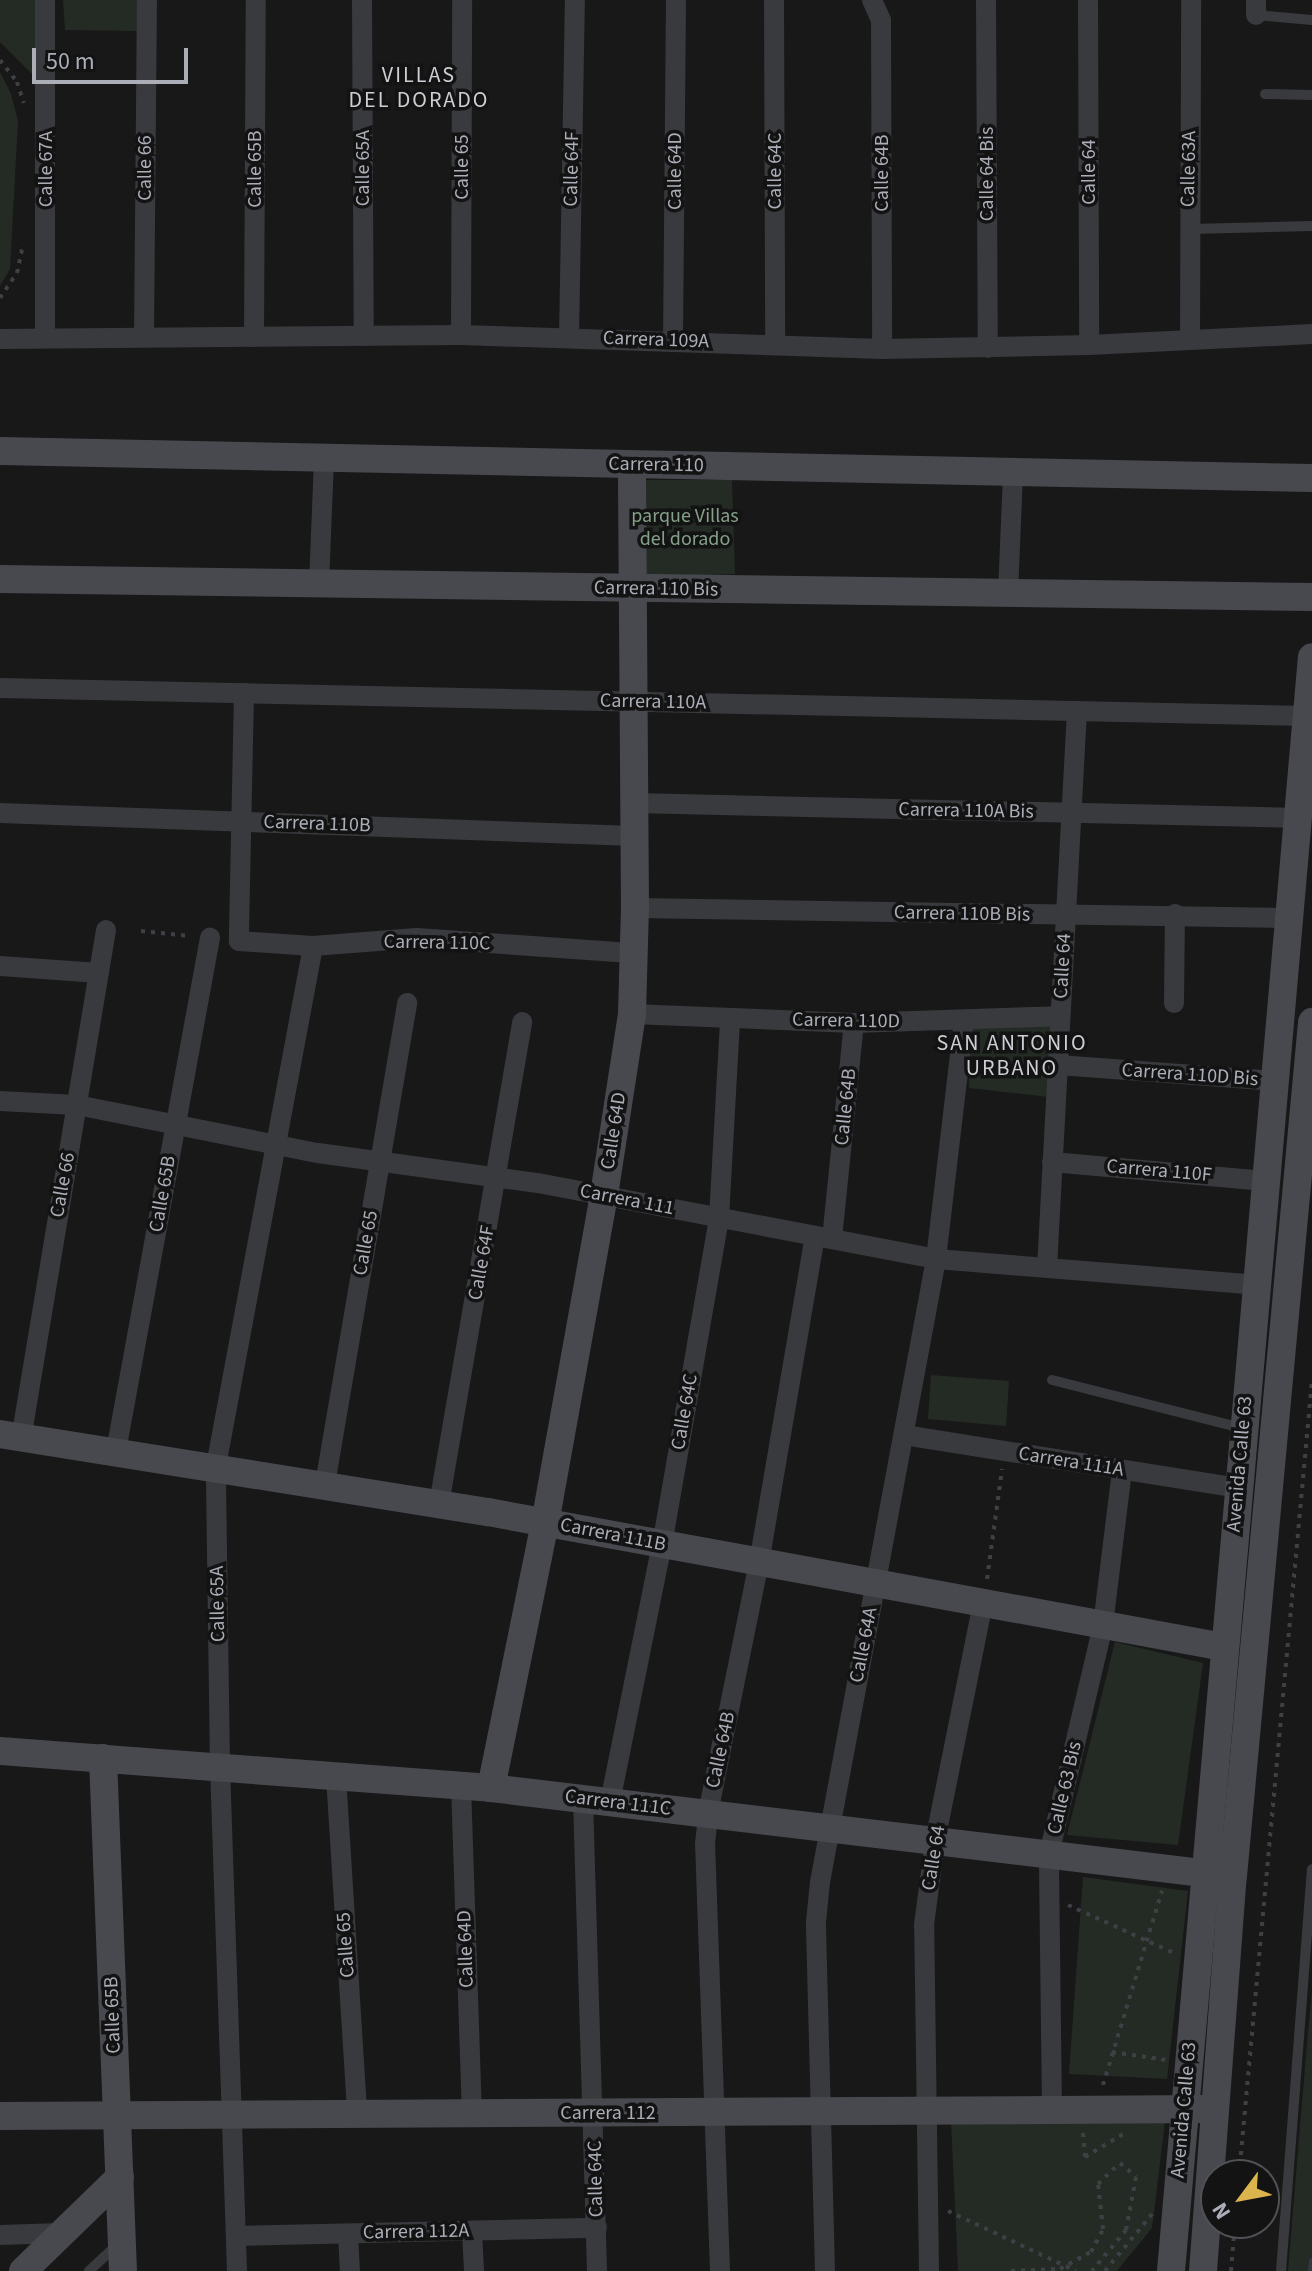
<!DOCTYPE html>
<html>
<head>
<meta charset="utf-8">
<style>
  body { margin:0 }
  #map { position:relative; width:1312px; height:2271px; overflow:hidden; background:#181819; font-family:"Source Sans 3",sans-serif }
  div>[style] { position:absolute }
  .green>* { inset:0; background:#242b25 }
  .stream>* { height:6px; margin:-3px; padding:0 3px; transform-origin:3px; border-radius:3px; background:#333941 }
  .path>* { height:4px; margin-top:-2px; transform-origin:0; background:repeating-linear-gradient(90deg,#3f4045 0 4px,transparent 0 10px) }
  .lane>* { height:10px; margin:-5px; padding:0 5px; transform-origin:5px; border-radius:5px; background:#393a3e }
  .street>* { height:20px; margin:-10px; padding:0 10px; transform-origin:10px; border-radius:10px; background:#393a3e }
  .secondary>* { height:28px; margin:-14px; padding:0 14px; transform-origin:14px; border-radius:14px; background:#47494e }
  span { translate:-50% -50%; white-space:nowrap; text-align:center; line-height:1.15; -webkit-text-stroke:7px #131314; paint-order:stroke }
  .street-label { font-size:20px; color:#abaeb7 }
  .park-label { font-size:20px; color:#85a088 }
  .neighbourhood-label { font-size:22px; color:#ccced4; letter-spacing:2px }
  .north { position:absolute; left:1200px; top:2159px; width:80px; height:80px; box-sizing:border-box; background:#131314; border:2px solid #505155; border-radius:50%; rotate:238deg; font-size:22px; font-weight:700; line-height:32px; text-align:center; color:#abaeb7 }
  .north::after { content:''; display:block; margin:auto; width:28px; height:36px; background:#dcb44d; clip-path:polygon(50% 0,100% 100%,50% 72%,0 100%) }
  .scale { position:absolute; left:32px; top:48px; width:156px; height:36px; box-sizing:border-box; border:4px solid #abaeb7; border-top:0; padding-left:10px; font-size:24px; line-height:28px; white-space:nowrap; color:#abaeb7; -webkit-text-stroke:6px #131314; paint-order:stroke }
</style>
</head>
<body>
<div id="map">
  <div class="green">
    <i style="clip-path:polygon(0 0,36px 0,38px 80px,0 42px)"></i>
    <i style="clip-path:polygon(63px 0,140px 0,140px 31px,65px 30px)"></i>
    <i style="clip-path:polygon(0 72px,11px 94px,18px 121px,10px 269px,0 286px)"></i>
    <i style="clip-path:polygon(636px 480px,732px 480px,735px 574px,637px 577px)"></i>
    <i style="clip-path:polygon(1053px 1026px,1049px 1097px,969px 1088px,971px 1027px)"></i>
    <i style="clip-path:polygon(931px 1375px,1009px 1381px,1006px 1426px,928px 1419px)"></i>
    <i style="clip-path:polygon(1115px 1642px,1203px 1663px,1178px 1845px,1067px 1835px)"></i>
    <i style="clip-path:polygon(1083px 1877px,1188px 1891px,1167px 2079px,1069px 2074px)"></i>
    <i style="clip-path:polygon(1312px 1991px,1312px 2271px,1288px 2271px,1307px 2044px)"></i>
    <i style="clip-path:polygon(951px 2121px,1165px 2122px,1152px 2228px,1117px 2271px,958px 2271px)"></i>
  </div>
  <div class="stream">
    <i style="left:1311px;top:2271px;width:10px;rotate:-84deg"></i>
  </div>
  <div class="path">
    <i style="left:0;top:60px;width:28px;rotate:52deg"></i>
    <i style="left:17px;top:82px;width:22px;rotate:72deg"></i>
    <i style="left:0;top:298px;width:30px;rotate:-56deg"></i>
    <i style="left:17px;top:273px;width:30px;rotate:-78deg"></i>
    <i style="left:141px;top:931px;width:49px;rotate:5.8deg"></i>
    <i style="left:987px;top:1579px;width:111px;rotate:-82.2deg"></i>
    <i style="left:1068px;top:1905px;width:119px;rotate:24.4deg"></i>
    <i style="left:1112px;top:2052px;width:55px;rotate:8.4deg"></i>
    <i style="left:1103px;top:2085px;width:203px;rotate:-73.1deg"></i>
    <i style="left:1083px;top:2133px;width:24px;rotate:85deg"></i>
    <i style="left:1085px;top:2157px;width:47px;rotate:-31deg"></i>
    <i style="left:1239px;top:2175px;width:798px;rotate:-84.75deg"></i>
    <i style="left:948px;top:2211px;width:141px;rotate:25.1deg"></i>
    <i style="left:1011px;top:2271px;width:49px;rotate:-2.3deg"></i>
    <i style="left:1060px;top:2269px;width:35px;rotate:-29deg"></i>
    <i style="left:1091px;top:2252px;width:26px;rotate:-62deg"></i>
    <i style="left:1103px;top:2229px;width:45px;rotate:-96.3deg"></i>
    <i style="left:1098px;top:2184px;width:30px;rotate:-44deg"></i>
    <i style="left:1120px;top:2163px;width:21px;rotate:41deg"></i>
    <i style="left:1136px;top:2177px;width:54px;rotate:100.7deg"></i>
    <i style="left:1126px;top:2230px;width:53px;rotate:129.7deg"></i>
    <i style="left:1105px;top:2271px;width:74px;rotate:-50.5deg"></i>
    <i style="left:1231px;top:2271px;width:48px;rotate:-85.2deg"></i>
  </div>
  <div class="lane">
    <i style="left:1256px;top:15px;width:56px;rotate:5.1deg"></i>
    <i style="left:1265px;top:94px;width:47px;rotate:1.2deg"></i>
    <i style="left:1190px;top:229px;width:122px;rotate:-1.4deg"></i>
    <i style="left:1052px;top:1380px;width:196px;rotate:14.2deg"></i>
    <i style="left:89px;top:2271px;width:38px;rotate:-43deg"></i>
    <i style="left:1281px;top:2271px;width:403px;rotate:-85.6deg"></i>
  </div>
  <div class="street">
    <i style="left:362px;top:0;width:336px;rotate:89.7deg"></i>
    <i style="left:774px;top:0;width:343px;rotate:89.8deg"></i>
    <i style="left:872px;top:0;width:22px;rotate:66deg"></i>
    <i style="left:881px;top:20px;width:329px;rotate:89.8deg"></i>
    <i style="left:986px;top:0;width:348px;rotate:89.7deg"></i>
    <i style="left:1088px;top:0;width:345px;rotate:89.8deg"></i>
    <i style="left:1256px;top:15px;width:15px;rotate:-90deg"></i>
    <i style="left:461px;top:335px;width:335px;rotate:-89.8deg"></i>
    <i style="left:144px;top:337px;width:337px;rotate:-89.5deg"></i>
    <i style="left:254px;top:337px;width:337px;rotate:-89.7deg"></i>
    <i style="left:45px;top:338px;width:338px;rotate:-90deg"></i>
    <i style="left:569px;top:338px;width:338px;rotate:-89deg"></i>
    <i style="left:1190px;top:338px;width:338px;rotate:-89.8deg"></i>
    <i style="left:0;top:339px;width:461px;rotate:-0.5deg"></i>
    <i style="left:461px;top:335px;width:421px;rotate:1.9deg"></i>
    <i style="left:882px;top:349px;width:207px;rotate:-1.1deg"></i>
    <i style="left:1089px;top:345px;width:223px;rotate:-2.8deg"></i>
    <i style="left:673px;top:342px;width:342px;rotate:-89.5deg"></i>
    <i style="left:319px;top:584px;width:126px;rotate:-87.7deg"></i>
    <i style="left:1008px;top:593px;width:121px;rotate:-87.6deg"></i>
    <i style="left:0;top:688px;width:1307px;rotate:1.23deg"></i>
    <i style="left:244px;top:693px;width:248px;rotate:91.2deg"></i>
    <i style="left:239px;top:941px;width:74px;rotate:3.9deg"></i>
    <i style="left:313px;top:946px;width:104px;rotate:-4.4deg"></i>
    <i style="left:417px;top:938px;width:218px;rotate:4deg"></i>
    <i style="left:634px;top:803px;width:664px;rotate:1.29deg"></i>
    <i style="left:0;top:813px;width:634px;rotate:2.08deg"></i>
    <i style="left:635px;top:908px;width:654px;rotate:0.88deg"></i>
    <i style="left:0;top:966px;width:99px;rotate:4deg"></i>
    <i style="left:1174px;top:1003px;width:89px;rotate:-89.4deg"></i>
    <i style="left:632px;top:1014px;width:222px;rotate:2.3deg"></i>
    <i style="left:854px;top:1023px;width:206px;rotate:-1.9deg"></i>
    <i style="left:1058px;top:1065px;width:217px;rotate:4.2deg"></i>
    <i style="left:0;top:1101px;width:77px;rotate:3deg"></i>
    <i style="left:77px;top:1105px;width:246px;rotate:11.3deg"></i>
    <i style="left:318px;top:1153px;width:222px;rotate:7.8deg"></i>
    <i style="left:538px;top:1183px;width:405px;rotate:10.8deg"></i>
    <i style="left:936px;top:1259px;width:321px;rotate:4.6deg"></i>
    <i style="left:1052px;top:1162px;width:214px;rotate:5.1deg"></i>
    <i style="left:832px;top:1239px;width:217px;rotate:-84.2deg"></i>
    <i style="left:1047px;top:1268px;width:558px;rotate:-86.92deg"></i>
    <i style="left:904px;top:1435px;width:338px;rotate:9deg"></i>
    <i style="left:21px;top:1439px;width:516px;rotate:-80.52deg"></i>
    <i style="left:116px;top:1451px;width:522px;rotate:-79.62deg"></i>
    <i style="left:325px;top:1484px;width:488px;rotate:-80.3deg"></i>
    <i style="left:439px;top:1504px;width:489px;rotate:-80.2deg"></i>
    <i style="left:336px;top:1776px;width:339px;rotate:86.4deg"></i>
    <i style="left:461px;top:1785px;width:328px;rotate:88.1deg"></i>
    <i style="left:583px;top:1799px;width:472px;rotate:88.3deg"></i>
    <i style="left:610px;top:1802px;width:262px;rotate:-78.6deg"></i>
    <i style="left:662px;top:1545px;width:332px;rotate:-80.1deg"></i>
    <i style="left:719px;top:1218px;width:199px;rotate:-86.8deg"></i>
    <i style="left:1052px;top:2110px;width:256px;rotate:-90.7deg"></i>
    <i style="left:1049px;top:1854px;width:235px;rotate:-76.7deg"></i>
    <i style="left:1103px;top:1625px;width:156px;rotate:-83deg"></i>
    <i style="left:472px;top:2231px;width:40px;rotate:87.1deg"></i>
    <i style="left:348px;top:2234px;width:37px;rotate:87deg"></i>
    <i style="left:0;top:2235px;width:62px;rotate:-1.8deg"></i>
    <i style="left:236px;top:2236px;width:361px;rotate:-1.3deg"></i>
    <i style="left:237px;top:2271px;width:504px;rotate:-91.93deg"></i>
    <i style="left:220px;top:1767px;width:301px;rotate:-90.8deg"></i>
    <i style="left:216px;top:1466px;width:529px;rotate:-79.43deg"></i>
    <i style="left:720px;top:2271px;width:427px;rotate:-92deg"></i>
    <i style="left:705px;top:1844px;width:31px;rotate:-84deg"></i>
    <i style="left:708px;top:1813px;width:255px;rotate:-78.5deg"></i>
    <i style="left:759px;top:1563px;width:332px;rotate:-80.3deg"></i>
    <i style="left:825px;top:2271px;width:349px;rotate:-91.5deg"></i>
    <i style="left:816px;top:1922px;width:40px;rotate:-84.3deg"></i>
    <i style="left:820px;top:1882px;width:634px;rotate:-79.45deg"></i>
    <i style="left:936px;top:1259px;width:239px;rotate:-83.3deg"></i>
    <i style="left:929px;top:2271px;width:346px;rotate:-90.8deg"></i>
    <i style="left:924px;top:1925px;width:85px;rotate:-82.5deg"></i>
    <i style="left:935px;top:1841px;width:242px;rotate:-78.6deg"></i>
  </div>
  <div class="secondary">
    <i style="left:0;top:451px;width:1312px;rotate:1.18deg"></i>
    <i style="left:0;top:579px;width:1312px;rotate:0.79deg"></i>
    <i style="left:0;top:1434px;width:494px;rotate:9.1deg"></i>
    <i style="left:488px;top:1512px;width:748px;rotate:10.39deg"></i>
    <i style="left:0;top:1751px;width:492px;rotate:4.3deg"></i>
    <i style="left:491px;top:1788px;width:734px;rotate:6.81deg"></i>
    <i style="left:103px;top:1758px;width:513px;rotate:87.77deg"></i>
    <i style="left:491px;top:1788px;width:270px;rotate:-78.5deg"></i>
    <i style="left:545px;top:1523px;width:333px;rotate:-79.8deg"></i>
    <i style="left:604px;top:1195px;width:183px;rotate:-81.2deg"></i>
    <i style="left:632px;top:1014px;width:106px;rotate:-88.4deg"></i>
    <i style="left:635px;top:908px;width:443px;rotate:-90.4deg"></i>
    <i style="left:0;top:2116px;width:1203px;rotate:-0.33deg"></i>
    <i style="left:23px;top:2271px;width:135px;rotate:-44.1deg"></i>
    <i style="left:1171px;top:2271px;width:1620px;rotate:-85.01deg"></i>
    <i style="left:1203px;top:2271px;width:396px;rotate:-85.7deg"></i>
    <i style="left:1233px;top:1876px;width:858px;rotate:-84.71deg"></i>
  </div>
  <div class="street-label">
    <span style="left:462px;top:167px;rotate:-90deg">Calle 65</span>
    <span style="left:145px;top:168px;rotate:-90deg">Calle 66</span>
    <span style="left:363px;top:168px;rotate:-90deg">Calle 65A</span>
    <span style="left:46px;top:169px;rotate:-90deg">Calle 67A</span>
    <span style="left:255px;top:169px;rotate:-90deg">Calle 65B</span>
    <span style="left:572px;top:169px;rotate:-89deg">Calle 64F</span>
    <span style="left:1189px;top:169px;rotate:-89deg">Calle 63A</span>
    <span style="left:675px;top:171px;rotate:-90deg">Calle 64D</span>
    <span style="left:775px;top:171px;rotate:-90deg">Calle 64C</span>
    <span style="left:1089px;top:172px;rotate:-90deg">Calle 64</span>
    <span style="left:882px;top:173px;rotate:-90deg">Calle 64B</span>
    <span style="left:987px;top:174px;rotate:-90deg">Calle 64 Bis</span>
    <span style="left:656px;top:340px;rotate:2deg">Carrera 109A</span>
    <span style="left:656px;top:465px;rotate:1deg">Carrera 110</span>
    <span style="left:656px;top:589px;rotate:1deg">Carrera 110 Bis</span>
    <span style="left:653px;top:702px;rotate:1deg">Carrera 110A</span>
    <span style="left:966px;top:811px;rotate:1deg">Carrera 110A Bis</span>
    <span style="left:317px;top:824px;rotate:2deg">Carrera 110B</span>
    <span style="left:962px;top:914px;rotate:1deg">Carrera 110B Bis</span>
    <span style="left:437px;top:943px;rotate:1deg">Carrera 110C</span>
    <span style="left:1063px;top:966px;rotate:-87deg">Calle 64</span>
    <span style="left:846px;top:1021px;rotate:1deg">Carrera 110D</span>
    <span style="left:1190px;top:1075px;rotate:4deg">Carrera 110D Bis</span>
    <span style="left:846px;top:1107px;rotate:-84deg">Calle 64B</span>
    <span style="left:614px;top:1131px;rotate:-81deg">Calle 64D</span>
    <span style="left:1159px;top:1171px;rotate:5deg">Carrera 110F</span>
    <span style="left:63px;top:1185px;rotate:-80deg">Calle 66</span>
    <span style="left:163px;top:1194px;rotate:-80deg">Calle 65B</span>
    <span style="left:627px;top:1200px;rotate:11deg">Carrera 111</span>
    <span style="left:366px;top:1243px;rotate:-80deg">Calle 65</span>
    <span style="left:482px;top:1263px;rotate:-80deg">Calle 64F</span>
    <span style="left:685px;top:1412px;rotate:-80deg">Calle 64C</span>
    <span style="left:1071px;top:1462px;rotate:9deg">Carrera 111A</span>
    <span style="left:1240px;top:1464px;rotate:-85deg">Avenida Calle 63</span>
    <span style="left:613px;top:1535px;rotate:11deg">Carrera 111B</span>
    <span style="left:218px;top:1604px;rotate:-91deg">Calle 65A</span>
    <span style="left:864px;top:1645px;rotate:-79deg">Calle 64A</span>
    <span style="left:721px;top:1750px;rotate:-78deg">Calle 64B</span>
    <span style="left:1065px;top:1788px;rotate:-77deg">Calle 63 Bis</span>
    <span style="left:618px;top:1803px;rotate:7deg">Carrera 111C</span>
    <span style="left:934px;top:1858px;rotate:-81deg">Calle 64</span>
    <span style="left:346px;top:1945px;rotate:-94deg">Calle 65</span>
    <span style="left:466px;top:1949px;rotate:-92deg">Calle 64D</span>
    <span style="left:113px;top:2015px;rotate:-92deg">Calle 65B</span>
    <span style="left:1184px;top:2110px;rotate:-85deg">Avenida Calle 63</span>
    <span style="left:608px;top:2113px">Carrera 112</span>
    <span style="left:596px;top:2179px;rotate:-91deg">Calle 64C</span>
    <span style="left:416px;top:2232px;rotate:-1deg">Carrera 112A</span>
  </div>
  <div class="park-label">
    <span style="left:685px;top:528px">parque Villas<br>del dorado</span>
  </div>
  <div class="neighbourhood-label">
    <span style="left:419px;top:88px">VILLAS<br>DEL DORADO</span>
    <span style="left:1012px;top:1056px">SAN ANTONIO<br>URBANO</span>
  </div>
  <div class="north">N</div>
  <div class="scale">50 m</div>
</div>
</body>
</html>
